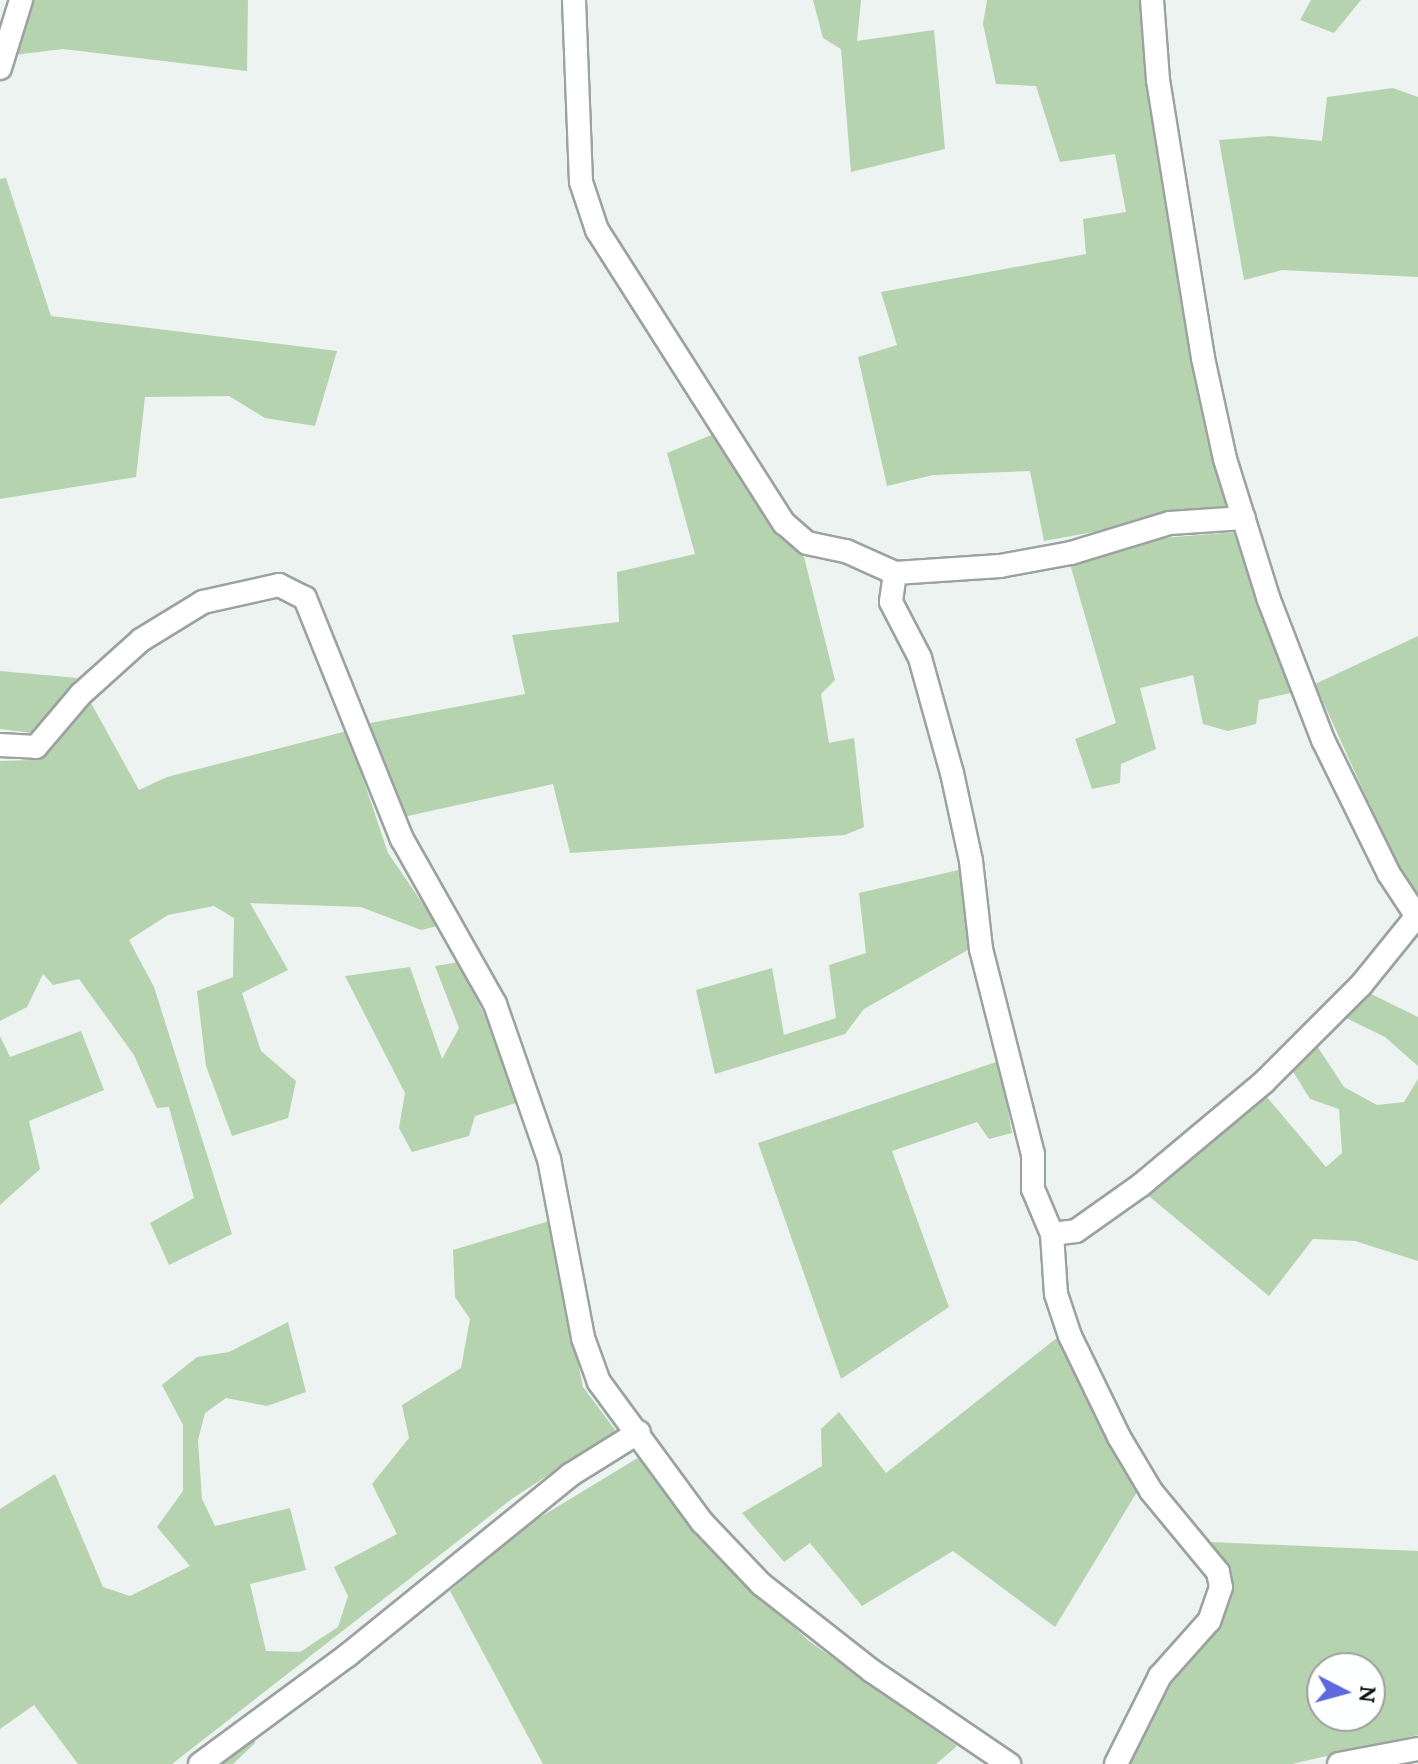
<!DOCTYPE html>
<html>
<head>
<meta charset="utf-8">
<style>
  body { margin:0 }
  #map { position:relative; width:1418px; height:1764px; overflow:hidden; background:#edf3f1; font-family:Lora,serif }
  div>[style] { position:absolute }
  .green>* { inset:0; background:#b5d3ae }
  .roads { filter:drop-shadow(2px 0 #9ca2a0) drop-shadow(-2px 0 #9ca2a0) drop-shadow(0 2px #9ca2a0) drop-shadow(0 -2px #9ca2a0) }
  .street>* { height:22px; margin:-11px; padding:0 11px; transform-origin:11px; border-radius:11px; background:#fff }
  span { translate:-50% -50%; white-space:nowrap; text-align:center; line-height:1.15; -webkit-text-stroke:6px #feffff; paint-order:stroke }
  .north { position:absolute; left:1306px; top:1652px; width:80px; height:80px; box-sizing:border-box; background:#feffff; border:2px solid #9ea0a0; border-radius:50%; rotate:96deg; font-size:22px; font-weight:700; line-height:32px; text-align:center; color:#0f1211 }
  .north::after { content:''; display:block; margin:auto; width:28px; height:36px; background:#5e68e0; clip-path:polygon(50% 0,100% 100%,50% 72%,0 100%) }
</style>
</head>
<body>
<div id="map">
  <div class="green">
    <i style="clip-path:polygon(30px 0,248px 0,247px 71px,63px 49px,14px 55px)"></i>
    <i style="clip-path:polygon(813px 0,861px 0,857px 41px,934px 30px,945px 149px,851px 172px,841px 49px,823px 38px)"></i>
    <i style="clip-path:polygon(987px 0,1144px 0,1191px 351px,1227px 508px,1044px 541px,1030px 471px,933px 475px,887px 486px,858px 357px,897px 345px,881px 292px,1086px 254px,1083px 219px,1126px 212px,1115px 154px,1060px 162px,1036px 86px,996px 84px,983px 24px)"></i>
    <i style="clip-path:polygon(1311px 0,1361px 0,1334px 33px,1300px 20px)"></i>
    <i style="clip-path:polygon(1393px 88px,1418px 97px,1418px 277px,1282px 270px,1244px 280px,1219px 140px,1269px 136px,1322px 141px,1327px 97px)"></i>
    <i style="clip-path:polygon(6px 178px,51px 316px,337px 351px,315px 426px,265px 418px,229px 396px,145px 397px,136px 477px,0 499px,0 179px)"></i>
    <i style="clip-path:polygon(714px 434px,776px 533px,804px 557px,835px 680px,821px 694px,829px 743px,854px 738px,864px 827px,845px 835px,570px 853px,553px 784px,403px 817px,365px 724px,525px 694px,512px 635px,619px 622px,617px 572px,695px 554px,667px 453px)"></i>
    <i style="clip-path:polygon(1238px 532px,1291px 693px,1259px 700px,1256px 724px,1228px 731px,1203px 724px,1193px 675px,1140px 688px,1156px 749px,1121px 764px,1120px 783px,1092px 789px,1075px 739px,1116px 723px,1070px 564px,1161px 538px)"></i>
    <i style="clip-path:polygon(1418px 636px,1418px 899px,1398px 867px,1315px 684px)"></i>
    <i style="clip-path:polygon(0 671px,77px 678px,32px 733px,0 729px)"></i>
    <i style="clip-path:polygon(91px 703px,139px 790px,167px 777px,347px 731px,388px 853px,438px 926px,421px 930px,361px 907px,250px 903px,288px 970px,242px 993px,261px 1051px,296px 1081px,288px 1118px,232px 1136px,206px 1066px,197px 991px,233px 977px,234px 918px,214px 906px,168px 915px,129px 940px,154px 987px,232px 1234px,169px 1265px,150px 1223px,194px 1198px,169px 1107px,157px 1108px,134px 1055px,79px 979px,53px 985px,43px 974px,27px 1007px,0 1021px,0 761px,30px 760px,57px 741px)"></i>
    <i style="clip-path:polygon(963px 869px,973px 947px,864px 1009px,845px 1034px,715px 1074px,696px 990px,772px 968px,784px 1035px,836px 1018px,829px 965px,866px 953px,859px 893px)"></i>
    <i style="clip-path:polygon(459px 962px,489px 1025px,516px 1103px,475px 1116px,469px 1136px,412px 1152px,399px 1128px,405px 1093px,345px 976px,410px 967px,442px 1059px,459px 1028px,435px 966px)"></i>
    <i style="clip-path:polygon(1367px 992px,1418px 1017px,1418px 1066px,1385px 1037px,1342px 1016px)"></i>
    <i style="clip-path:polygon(81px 1031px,104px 1090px,29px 1121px,40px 1169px,0 1205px,0 1036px,10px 1057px)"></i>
    <i style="clip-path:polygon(1313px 1040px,1344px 1087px,1377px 1105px,1404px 1102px,1418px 1079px,1418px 1261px,1355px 1241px,1313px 1239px,1269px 1296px,1144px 1192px,1261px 1090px,1326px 1167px,1342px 1153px,1339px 1109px,1310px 1099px,1289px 1065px)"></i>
    <i style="clip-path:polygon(999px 1061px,1012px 1133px,989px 1139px,977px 1122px,892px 1151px,949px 1307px,841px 1379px,758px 1143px)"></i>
    <i style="clip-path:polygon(549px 1221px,583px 1387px,616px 1431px,513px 1498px,172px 1764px,78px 1764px,34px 1705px,0 1729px,0 1509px,55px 1474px,103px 1587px,130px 1596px,190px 1566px,157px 1527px,183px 1491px,183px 1425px,162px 1385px,197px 1357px,229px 1352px,288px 1322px,306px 1392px,267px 1406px,226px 1398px,205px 1413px,198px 1440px,202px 1499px,215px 1526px,290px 1508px,306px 1570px,250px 1584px,266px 1651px,300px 1652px,338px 1627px,348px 1596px,334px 1567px,397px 1534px,372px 1484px,409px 1438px,402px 1405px,461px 1368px,470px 1319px,455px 1297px,453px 1250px)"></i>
    <i style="clip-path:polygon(1058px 1337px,1137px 1492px,1055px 1627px,953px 1551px,862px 1606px,810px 1543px,784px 1562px,742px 1513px,822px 1466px,821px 1429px,839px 1412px,886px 1473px)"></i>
    <i style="clip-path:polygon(641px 1456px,733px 1572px,809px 1641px,957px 1746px,936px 1764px,543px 1764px,450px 1591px,524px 1527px)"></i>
    <i style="clip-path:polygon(evenodd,1211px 1542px,1418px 1551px,1418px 1735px,1292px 1764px,1126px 1764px,1144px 1717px,1221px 1624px,1231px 1596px,1230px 1571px,1211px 1542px,1322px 1668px,1370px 1668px,1370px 1716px,1322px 1716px,1322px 1668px)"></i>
    <i style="clip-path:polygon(255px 1734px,255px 1743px,233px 1764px,216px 1764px)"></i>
  </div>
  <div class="roads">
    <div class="street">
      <i style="left:574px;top:0;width:182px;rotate:87.8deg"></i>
      <i style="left:581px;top:182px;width:51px;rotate:71.6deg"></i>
      <i style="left:597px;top:230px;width:348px;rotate:57.5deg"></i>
      <i style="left:784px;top:523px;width:30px;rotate:41deg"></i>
      <i style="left:807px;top:543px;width:40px;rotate:12deg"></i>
      <i style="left:846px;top:551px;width:54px;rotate:24.2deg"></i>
      <i style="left:895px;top:573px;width:105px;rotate:-3.8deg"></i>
      <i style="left:1000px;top:566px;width:72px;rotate:-10.4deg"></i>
      <i style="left:1071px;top:553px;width:103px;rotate:-16.9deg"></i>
      <i style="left:1170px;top:523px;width:74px;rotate:-3.9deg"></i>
      <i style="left:1152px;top:0;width:80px;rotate:85.7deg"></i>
      <i style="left:1158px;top:80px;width:282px;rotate:80.8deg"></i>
      <i style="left:1203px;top:358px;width:103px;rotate:77.7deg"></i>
      <i style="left:1225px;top:459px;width:148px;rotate:72.7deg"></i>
      <i style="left:1269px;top:600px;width:150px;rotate:68.9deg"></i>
      <i style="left:1323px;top:740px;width:149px;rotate:63.8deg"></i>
      <i style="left:1389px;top:874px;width:53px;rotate:56.6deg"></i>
      <i style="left:0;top:68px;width:71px;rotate:-72.8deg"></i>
      <i style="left:895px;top:573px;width:29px;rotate:98deg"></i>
      <i style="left:891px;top:602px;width:63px;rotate:62.6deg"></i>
      <i style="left:920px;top:658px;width:119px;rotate:74.5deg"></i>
      <i style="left:952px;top:773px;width:90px;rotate:77.8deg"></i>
      <i style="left:971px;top:861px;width:89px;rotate:83.5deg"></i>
      <i style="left:981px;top:949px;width:211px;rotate:75.8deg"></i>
      <i style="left:1033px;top:1154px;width:35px;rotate:90deg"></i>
      <i style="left:1033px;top:1189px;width:49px;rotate:67.1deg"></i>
      <i style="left:1052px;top:1234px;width:60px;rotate:86.2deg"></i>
      <i style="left:1056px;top:1294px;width:44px;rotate:71.6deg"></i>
      <i style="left:1070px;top:1336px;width:112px;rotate:64.1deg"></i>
      <i style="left:1119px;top:1437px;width:63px;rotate:59.3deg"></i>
      <i style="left:1151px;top:1491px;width:105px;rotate:50.4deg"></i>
      <i style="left:1218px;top:1572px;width:15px;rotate:79deg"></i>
      <i style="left:1221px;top:1587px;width:36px;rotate:109deg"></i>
      <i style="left:1209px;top:1621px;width:74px;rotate:131.7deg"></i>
      <i style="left:1160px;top:1676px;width:98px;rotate:116.6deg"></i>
      <i style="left:0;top:745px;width:36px;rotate:3deg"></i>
      <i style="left:36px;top:747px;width:70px;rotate:-49.7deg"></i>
      <i style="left:81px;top:694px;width:81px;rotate:-42deg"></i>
      <i style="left:141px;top:640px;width:73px;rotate:-31.5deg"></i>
      <i style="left:203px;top:602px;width:78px;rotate:-12.6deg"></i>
      <i style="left:279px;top:585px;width:29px;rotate:27deg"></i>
      <i style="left:305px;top:598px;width:260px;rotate:68.1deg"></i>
      <i style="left:402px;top:839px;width:189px;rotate:60.6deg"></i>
      <i style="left:495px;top:1004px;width:164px;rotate:70.8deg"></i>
      <i style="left:549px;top:1159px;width:182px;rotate:79.2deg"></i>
      <i style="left:583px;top:1338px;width:47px;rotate:70deg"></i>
      <i style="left:599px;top:1382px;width:174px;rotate:53.7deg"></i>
      <i style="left:702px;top:1522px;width:86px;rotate:46.4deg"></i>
      <i style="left:761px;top:1584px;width:141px;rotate:38.1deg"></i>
      <i style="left:872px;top:1671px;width:166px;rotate:34.2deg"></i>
      <i style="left:1052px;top:1234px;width:24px;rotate:-7deg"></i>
      <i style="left:1076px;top:1231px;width:80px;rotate:-35.3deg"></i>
      <i style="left:1141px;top:1185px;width:160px;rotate:-39.9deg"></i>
      <i style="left:1264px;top:1082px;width:137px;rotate:-45deg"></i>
      <i style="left:1361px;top:985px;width:87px;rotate:-51deg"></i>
      <i style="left:200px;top:1764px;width:184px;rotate:-36.4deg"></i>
      <i style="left:348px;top:1655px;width:286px;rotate:-39deg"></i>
      <i style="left:570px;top:1475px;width:81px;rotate:-31.9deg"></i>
      <i style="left:1339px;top:1764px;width:80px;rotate:-10.8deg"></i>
    </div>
  </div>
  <div class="north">N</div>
</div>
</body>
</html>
